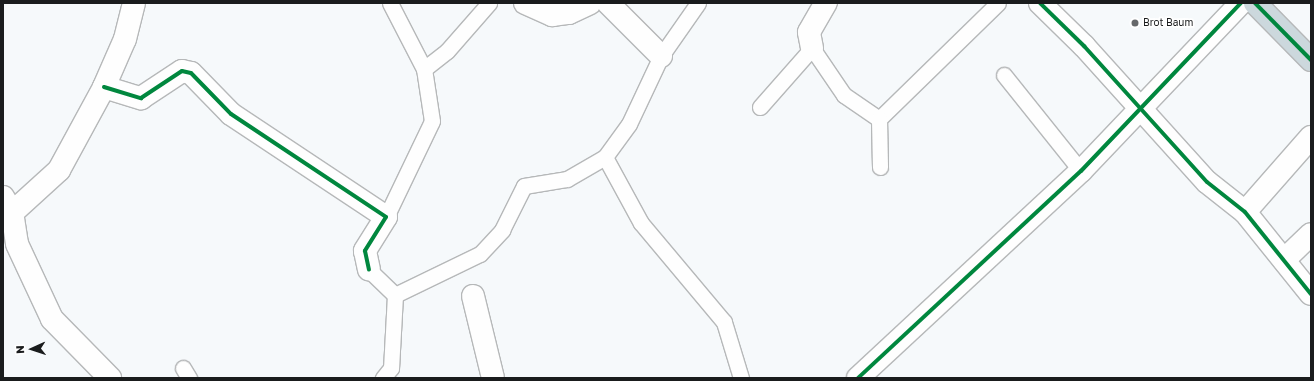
<!DOCTYPE html>
<html>
<head>
<meta charset="utf-8">
<style>
  body { margin:0 }
  #map { position:relative; width:1314px; height:381px; overflow:hidden; background:#f6f9fb; font-family:"Golos Text",sans-serif }
  div>[style] { position:absolute }
  .roads { filter:drop-shadow(1px 0 #b6b8b9) drop-shadow(-1px 0 #b6b8b9) drop-shadow(0 1px #b6b8b9) drop-shadow(0 -1px #b6b8b9) }
  .lane>* { height:15px; margin:-7.5px; padding:0 7.5px; transform-origin:7.5px; border-radius:7.5px; background:#fefefe }
  .street>* { height:22px; margin:-11px; padding:0 11px; transform-origin:11px; border-radius:11px; background:#fefefe }
  .highway>* { height:22px; margin:-11px; padding:0 11px; transform-origin:11px; border-radius:11px; background:#ccd8dd }
  .cycleway>* { height:4px; margin:-2px; padding:0 2px; transform-origin:2px; border-radius:2px; background:#00873e }
  .dots>* { width:11px; height:11px; translate:-50% -50%; box-sizing:border-box; border:2px solid #fff; border-radius:50% }
  span { translate:-50% -50%; white-space:nowrap; text-align:center; line-height:1.15; -webkit-text-stroke:3.5px #fff; paint-order:stroke }
  .poi-label { font-size:10px; color:#1a1c1d }
  .left { translate:0 -50%; text-align:left }
  .frame { position:absolute; inset:0; border:4px solid #1a1c1d; pointer-events:none }
  .north { position:absolute; left:12px; top:329px; width:40px; height:40px; -webkit-text-stroke:3px #fff; paint-order:stroke; rotate:267deg; font-size:11px; font-weight:700; line-height:16px; text-align:center; color:#1a1c1d }
  .north::after { content:''; display:block; margin:auto; width:14px; height:18px; background:#1a1c1d; clip-path:polygon(50% 0,100% 100%,50% 72%,0 100%) }
</style>
</head>
<body>
<div id="map">
  <div class="roads">
    <div class="lane">
      <i style="left:390px;top:3px;width:74px;rotate:62.7deg"></i>
      <i style="left:698px;top:3px;width:65px;rotate:124.9deg"></i>
      <i style="left:661px;top:56px;width:75px;rotate:115.2deg"></i>
      <i style="left:629px;top:124px;width:41px;rotate:126deg"></i>
      <i style="left:605px;top:157px;width:75px;rotate:61.4deg"></i>
      <i style="left:641px;top:223px;width:129px;rotate:50deg"></i>
      <i style="left:724px;top:322px;width:59px;rotate:73.1deg"></i>
      <i style="left:1004px;top:75px;width:123px;rotate:51.3deg"></i>
      <i style="left:760px;top:107px;width:79px;rotate:-48.6deg"></i>
      <i style="left:812px;top:48px;width:57px;rotate:55.8deg"></i>
      <i style="left:844px;top:95px;width:42px;rotate:34.4deg"></i>
      <i style="left:879px;top:119px;width:166px;rotate:-44.3deg"></i>
      <i style="left:879px;top:119px;width:48px;rotate:88.8deg"></i>
      <i style="left:386px;top:217px;width:106px;rotate:-64.4deg"></i>
      <i style="left:432px;top:121px;width:53px;rotate:-98.7deg"></i>
      <i style="left:424px;top:69px;width:29px;rotate:-38deg"></i>
      <i style="left:447px;top:51px;width:64px;rotate:-48.8deg"></i>
      <i style="left:369px;top:270px;width:36px;rotate:44deg"></i>
      <i style="left:395px;top:295px;width:73px;rotate:93.1deg"></i>
      <i style="left:391px;top:368px;width:13px;rotate:129deg"></i>
      <i style="left:395px;top:295px;width:94px;rotate:-25.8deg"></i>
      <i style="left:480px;top:254px;width:33px;rotate:-47deg"></i>
      <i style="left:502px;top:230px;width:49px;rotate:-63.4deg"></i>
      <i style="left:524px;top:186px;width:44px;rotate:-9.2deg"></i>
      <i style="left:567px;top:179px;width:44px;rotate:-30.1deg"></i>
      <i style="left:183px;top:368px;width:12px;rotate:59deg"></i>
    </div>
    <div class="street">
      <i style="left:525px;top:3px;width:30px;rotate:24deg"></i>
      <i style="left:552px;top:15px;width:17px;rotate:-7deg"></i>
      <i style="left:569px;top:13px;width:23px;rotate:-25deg"></i>
      <i style="left:608px;top:3px;width:75px;rotate:45deg"></i>
      <i style="left:1040px;top:3px;width:62px;rotate:44.3deg"></i>
      <i style="left:1084px;top:46px;width:183px;rotate:47.9deg"></i>
      <i style="left:1207px;top:182px;width:48px;rotate:38.3deg"></i>
      <i style="left:1245px;top:212px;width:105px;rotate:51.2deg"></i>
      <i style="left:812px;top:48px;width:16px;rotate:-101deg"></i>
      <i style="left:809px;top:32px;width:34px;rotate:-60deg"></i>
      <i style="left:104px;top:87px;width:39px;rotate:17deg"></i>
      <i style="left:141px;top:98px;width:49px;rotate:-33.4deg"></i>
      <i style="left:182px;top:71px;width:9px;rotate:13deg"></i>
      <i style="left:191px;top:73px;width:57px;rotate:45.7deg"></i>
      <i style="left:231px;top:114px;width:186px;rotate:33.6deg"></i>
      <i style="left:386px;top:217px;width:40px;rotate:122deg"></i>
      <i style="left:365px;top:251px;width:19px;rotate:78deg"></i>
      <i style="left:3px;top:197px;width:17px;rotate:59deg"></i>
      <i style="left:12px;top:212px;width:32px;rotate:81deg"></i>
      <i style="left:17px;top:244px;width:83px;rotate:65deg"></i>
      <i style="left:52px;top:319px;width:83px;rotate:45.5deg"></i>
      <i style="left:1245px;top:212px;width:100px;rotate:-48.7deg"></i>
      <i style="left:3px;top:221px;width:76px;rotate:-42.3deg"></i>
      <i style="left:59px;top:170px;width:94px;rotate:-61.5deg"></i>
      <i style="left:104px;top:87px;width:52px;rotate:-66.4deg"></i>
      <i style="left:125px;top:39px;width:37px;rotate:-76deg"></i>
      <i style="left:1284px;top:260px;width:37px;rotate:-44deg"></i>
      <i style="left:473px;top:296px;width:84px;rotate:76.3deg"></i>
      <i style="left:858px;top:378px;width:304px;rotate:-42.9deg"></i>
      <i style="left:1081px;top:171px;width:232px;rotate:-46.4deg"></i>
    </div>
    <div class="highway">
      <i style="left:1255px;top:3px;width:80px;rotate:45.5deg"></i>
    </div>
  </div>
  <div class="cycleway">
    <i style="left:1040px;top:3px;width:62px;rotate:44.3deg"></i>
    <i style="left:1084px;top:46px;width:183px;rotate:47.9deg"></i>
    <i style="left:1207px;top:182px;width:48px;rotate:38.3deg"></i>
    <i style="left:1245px;top:212px;width:105px;rotate:51.2deg"></i>
    <i style="left:1255px;top:3px;width:80px;rotate:45.5deg"></i>
    <i style="left:104px;top:87px;width:39px;rotate:17deg"></i>
    <i style="left:141px;top:98px;width:49px;rotate:-33.4deg"></i>
    <i style="left:182px;top:71px;width:9px;rotate:13deg"></i>
    <i style="left:191px;top:73px;width:57px;rotate:45.7deg"></i>
    <i style="left:231px;top:114px;width:186px;rotate:33.6deg"></i>
    <i style="left:386px;top:217px;width:40px;rotate:122deg"></i>
    <i style="left:365px;top:251px;width:19px;rotate:78deg"></i>
    <i style="left:858px;top:378px;width:304px;rotate:-42.9deg"></i>
    <i style="left:1081px;top:171px;width:232px;rotate:-46.4deg"></i>
  </div>
  <div class="dots">
    <i style="left:1135px;top:23px;background:#67696b"></i>
  </div>
  <div class="poi-label">
    <span class="left" style="left:1143px;top:23px">Brot Baum</span>
  </div>
  <div class="frame"></div>
  <div class="north">N</div>
</div>
</body>
</html>
